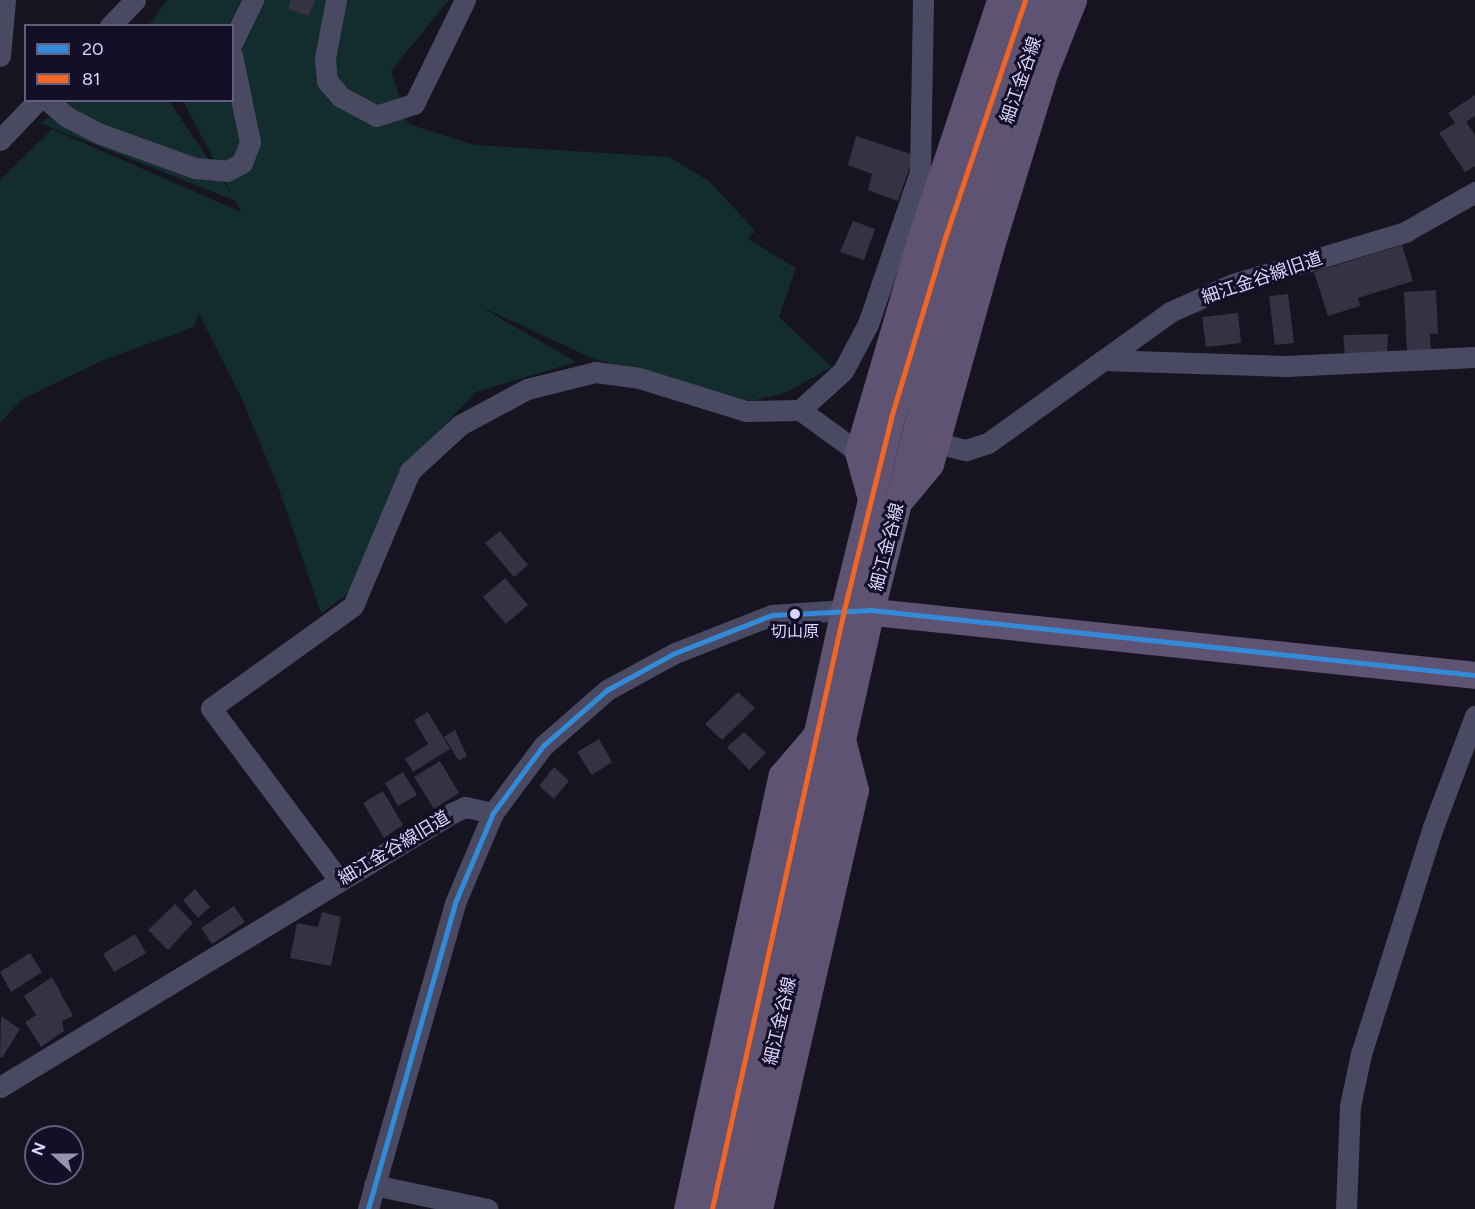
<!DOCTYPE html>
<html>
<head>
<meta charset="utf-8">
<style>
  body { margin:0 }
  #map { position:relative; width:1475px; height:1209px; overflow:hidden; background:#161421; font-family:Figtree,"Noto Sans JP",sans-serif }
  div>[style] { position:absolute }
  .green>* { inset:0; background:#132c2d }
  .building>* { inset:0; background:#343243 }
  .minor>* { height:21px; margin:-10.5px; padding:0 10.5px; transform-origin:10.5px; border-radius:10.5px; background:#4a4962 }
  .major>* { height:27px; margin:-13.5px; padding:0 13.5px; transform-origin:13.5px; border-radius:13.5px; background:#5e5373 }
  .bus-1>* { height:4.5px; margin:-2.25px; padding:0 2.25px; transform-origin:2.25px; border-radius:2.25px; background:#338bd7 }
  .bus-2>* { height:4.5px; margin:-2.25px; padding:0 2.25px; transform-origin:2.25px; border-radius:2.25px; background:#f26522 }
  .dots>* { width:16px; height:16px; translate:-50% -50%; box-sizing:border-box; border:3px solid #130f26; border-radius:50% }
  span { translate:-50% -50%; white-space:nowrap; text-align:center; line-height:1.15; -webkit-text-stroke:6px #130f26; paint-order:stroke }
  .bus-label { font-size:16px; color:#d9d4ff }
  .street-label { font-size:18px; color:#d9d4ff }
  .legend { position:absolute; left:24px; top:24px; width:210px; height:78px; box-sizing:border-box; background:#130f26; border:2px solid #625e7d; margin:0; padding:8px 10px; list-style:none; font-size:18px; color:#d9d4ff }
  .legend li { display:flex; align-items:center; gap:12px; height:30px }
  .legend b { width:30px; border:2px solid #625e7d }
  .north { position:absolute; left:24px; top:1125px; width:60px; height:60px; box-sizing:border-box; background:#130f26; border:2px solid #625e7d; border-radius:50%; rotate:291deg; font-size:16px; font-weight:700; line-height:24px; text-align:center; color:#d9d4ff }
  .north::after { content:''; display:block; margin:auto; width:21px; height:27px; background:#9591b1; clip-path:polygon(50% 0,100% 100%,50% 72%,0 100%) }
</style>
</head>
<body>
<div id="map">
  <div class="green">
    <i style="clip-path:polygon(167px 0,449px 0,391px 71px,408px 124px,475px 145px,669px 157px,709px 181px,755px 231px,748px 239px,796px 268px,779px 317px,832px 367px,785px 393px,752px 401px,594px 359px,479px 306px,576px 362px,476px 392px,411px 460px,350px 592px,321px 614px,280px 492px,243px 401px,199px 314px,194px 327px,101px 361px,21px 400px,0 423px,0 180px,52px 129px,241px 212px,236px 201px,40px 123px,54px 114px,63px 101px,169px 101px,232px 194px,183px 101px,232px 100px,232px 26px,149px 25px)"></i>
  </div>
  <div class="building">
    <i style="clip-path:polygon(291px 0,315px 0,309px 16px,288px 9px)"></i>
    <i style="clip-path:polygon(1475px 95px,1475px 116px,1466px 122px,1475px 135px,1475px 166px,1465px 172px,1439px 133px,1455px 123px,1448px 113px)"></i>
    <i style="clip-path:polygon(856px 136px,914px 155px,898px 201px,868px 190px,872px 174px,848px 165px)"></i>
    <i style="clip-path:polygon(853px 221px,875px 229px,864px 260px,840px 252px)"></i>
    <i style="clip-path:polygon(1402px 245px,1413px 281px,1358px 298px,1360px 306px,1328px 316px,1314px 272px)"></i>
    <i style="clip-path:polygon(1436px 290px,1438px 334px,1430px 334px,1431px 351px,1407px 352px,1404px 292px)"></i>
    <i style="clip-path:polygon(1288px 294px,1294px 343px,1275px 345px,1269px 296px)"></i>
    <i style="clip-path:polygon(1238px 313px,1241px 343px,1206px 347px,1202px 317px)"></i>
    <i style="clip-path:polygon(1388px 334px,1387px 356px,1345px 356px,1343px 335px)"></i>
    <i style="clip-path:polygon(500px 531px,528px 565px,514px 577px,485px 543px)"></i>
    <i style="clip-path:polygon(505px 578px,528px 605px,506px 624px,483px 597px)"></i>
    <i style="clip-path:polygon(738px 692px,755px 708px,722px 740px,705px 724px)"></i>
    <i style="clip-path:polygon(428px 712px,450px 749px,413px 772px,405px 759px,428px 744px,414px 720px)"></i>
    <i style="clip-path:polygon(455px 730px,467px 756px,459px 761px,444px 737px)"></i>
    <i style="clip-path:polygon(744px 732px,766px 753px,749px 770px,727px 747px)"></i>
    <i style="clip-path:polygon(599px 739px,612px 762px,592px 775px,577px 752px)"></i>
    <i style="clip-path:polygon(440px 761px,459px 793px,434px 809px,414px 777px)"></i>
    <i style="clip-path:polygon(554px 767px,569px 781px,554px 799px,539px 786px)"></i>
    <i style="clip-path:polygon(403px 772px,417px 795px,398px 806px,385px 783px)"></i>
    <i style="clip-path:polygon(383px 791px,403px 825px,384px 838px,363px 803px)"></i>
    <i style="clip-path:polygon(195px 889px,210px 907px,198px 918px,183px 900px)"></i>
    <i style="clip-path:polygon(175px 904px,193px 923px,168px 950px,148px 930px)"></i>
    <i style="clip-path:polygon(234px 906px,245px 922px,212px 944px,201px 928px)"></i>
    <i style="clip-path:polygon(322px 912px,341px 917px,331px 966px,290px 958px,297px 923px,318px 927px)"></i>
    <i style="clip-path:polygon(135px 934px,146px 953px,114px 972px,103px 954px)"></i>
    <i style="clip-path:polygon(30px 953px,42px 972px,11px 992px,0 972px)"></i>
    <i style="clip-path:polygon(52px 977px,73px 1016px,62px 1021px,64px 1031px,41px 1047px,25px 1022px,36px 1015px,24px 996px)"></i>
    <i style="clip-path:polygon(1px 1016px,20px 1029px,2px 1058px,0 1057px)"></i>
  </div>
  <div class="minor">
    <i style="left:336px;top:0;width:59px;rotate:100.7deg"></i>
    <i style="left:325px;top:58px;width:23px;rotate:85deg"></i>
    <i style="left:327px;top:81px;width:21px;rotate:49deg"></i>
    <i style="left:341px;top:97px;width:40px;rotate:28deg"></i>
    <i style="left:376px;top:116px;width:40px;rotate:-18deg"></i>
    <i style="left:414px;top:104px;width:116px;rotate:-63.9deg"></i>
    <i style="left:110px;top:26px;width:36px;rotate:-46deg"></i>
    <i style="left:232px;top:43px;width:48px;rotate:-64deg"></i>
    <i style="left:0;top:56px;width:56px;rotate:-84.9deg"></i>
    <i style="left:47px;top:100px;width:26px;rotate:40deg"></i>
    <i style="left:67px;top:117px;width:38px;rotate:27deg"></i>
    <i style="left:101px;top:134px;width:100px;rotate:19.9deg"></i>
    <i style="left:195px;top:168px;width:32px;rotate:5deg"></i>
    <i style="left:227px;top:171px;width:17px;rotate:-28deg"></i>
    <i style="left:242px;top:163px;width:22px;rotate:-69deg"></i>
    <i style="left:250px;top:142px;width:89px;rotate:-101.7deg"></i>
    <i style="left:0;top:140px;width:55px;rotate:-46.5deg"></i>
    <i style="left:1103px;top:360px;width:183px;rotate:1.9deg"></i>
    <i style="left:1286px;top:366px;width:189px;rotate:-2.7deg"></i>
    <i style="left:800px;top:410px;width:58px;rotate:-42.2deg"></i>
    <i style="left:843px;top:371px;width:53px;rotate:-62deg"></i>
    <i style="left:868px;top:324px;width:161px;rotate:-71.1deg"></i>
    <i style="left:920px;top:172px;width:172px;rotate:-89deg"></i>
    <i style="left:937px;top:443px;width:30px;rotate:14deg"></i>
    <i style="left:966px;top:450px;width:23px;rotate:-18deg"></i>
    <i style="left:988px;top:443px;width:224px;rotate:-35.7deg"></i>
    <i style="left:1170px;top:312px;width:69px;rotate:-24deg"></i>
    <i style="left:1233px;top:284px;width:180px;rotate:-16.8deg"></i>
    <i style="left:1405px;top:232px;width:81px;rotate:-29.7deg"></i>
    <i style="left:339px;top:880px;width:214px;rotate:-126.7deg"></i>
    <i style="left:211px;top:708px;width:175px;rotate:-35.7deg"></i>
    <i style="left:353px;top:606px;width:147px;rotate:-67.1deg"></i>
    <i style="left:410px;top:471px;width:68px;rotate:-42.6deg"></i>
    <i style="left:460px;top:425px;width:76px;rotate:-28.2deg"></i>
    <i style="left:527px;top:389px;width:70px;rotate:-14deg"></i>
    <i style="left:595px;top:372px;width:44px;rotate:7.8deg"></i>
    <i style="left:639px;top:378px;width:112px;rotate:17.1deg"></i>
    <i style="left:746px;top:411px;width:54px;rotate:-1.1deg"></i>
    <i style="left:800px;top:410px;width:72px;rotate:35.9deg"></i>
    <i style="left:0;top:1087px;width:529px;rotate:-31.22deg"></i>
    <i style="left:452px;top:813px;width:14px;rotate:-25deg"></i>
    <i style="left:465px;top:807px;width:29px;rotate:12deg"></i>
    <i style="left:374px;top:1185px;width:116px;rotate:11.9deg"></i>
    <i style="left:368px;top:1209px;width:318px;rotate:-74.1deg"></i>
    <i style="left:455px;top:903px;width:98px;rotate:-67.1deg"></i>
    <i style="left:493px;top:813px;width:84px;rotate:-53.3deg"></i>
    <i style="left:543px;top:746px;width:85px;rotate:-41.2deg"></i>
    <i style="left:607px;top:690px;width:77px;rotate:-28.6deg"></i>
    <i style="left:675px;top:653px;width:104px;rotate:-21.4deg"></i>
    <i style="left:772px;top:615px;width:72px;rotate:-4deg"></i>
    <i style="left:1346px;top:1209px;width:103px;rotate:-87.8deg"></i>
    <i style="left:1350px;top:1106px;width:53px;rotate:-78.1deg"></i>
    <i style="left:1361px;top:1054px;width:238px;rotate:-72.4deg"></i>
    <i style="left:1433px;top:827px;width:119px;rotate:-69.3deg"></i>
  </div>
  <div class="major">
    <i style="left:902px;top:498px;width:44px;rotate:-50.5deg"></i>
    <i style="left:930px;top:464px;width:220px;rotate:-74.4deg"></i>
    <i style="left:989px;top:252px;width:187px;rotate:-72.9deg"></i>
    <i style="left:1044px;top:73px;width:79px;rotate:-68.3deg"></i>
    <i style="left:871px;top:499px;width:49px;rotate:-105.5deg"></i>
    <i style="left:858px;top:452px;width:220px;rotate:-73.6deg"></i>
    <i style="left:920px;top:241px;width:254px;rotate:-71.6deg"></i>
    <i style="left:855px;top:610px;width:623px;rotate:5.98deg"></i>
    <i style="left:687px;top:1209px;width:444px;rotate:-77.7deg"></i>
    <i style="left:782px;top:775px;width:52px;rotate:-49.6deg"></i>
    <i style="left:712px;top:1209px;width:613px;rotate:-77.57deg"></i>
    <i style="left:844px;top:610px;width:198px;rotate:-76.2deg"></i>
    <i style="left:891px;top:418px;width:188px;rotate:-73.3deg"></i>
    <i style="left:945px;top:238px;width:251px;rotate:-71.4deg"></i>
    <i style="left:737px;top:1209px;width:614px;rotate:-77.39deg"></i>
    <i style="left:871px;top:610px;width:246px;rotate:-75.9deg"></i>
    <i style="left:931px;top:371px;width:208px;rotate:-73.5deg"></i>
    <i style="left:990px;top:172px;width:182px;rotate:-71.4deg"></i>
    <i style="left:759px;top:1209px;width:430px;rotate:-77.1deg"></i>
    <i style="left:855px;top:790px;width:49px;rotate:-104.3deg"></i>
  </div>
  <div class="bus-1">
    <i style="left:368px;top:1209px;width:318px;rotate:-74.1deg"></i>
    <i style="left:455px;top:903px;width:98px;rotate:-67.1deg"></i>
    <i style="left:493px;top:813px;width:84px;rotate:-53.3deg"></i>
    <i style="left:543px;top:746px;width:85px;rotate:-41.2deg"></i>
    <i style="left:607px;top:690px;width:77px;rotate:-28.6deg"></i>
    <i style="left:675px;top:653px;width:104px;rotate:-21.4deg"></i>
    <i style="left:772px;top:615px;width:99px;rotate:-2.9deg"></i>
    <i style="left:871px;top:610px;width:607px;rotate:6.14deg"></i>
  </div>
  <div class="bus-2">
    <i style="left:712px;top:1209px;width:613px;rotate:-77.57deg"></i>
    <i style="left:844px;top:610px;width:198px;rotate:-76.2deg"></i>
    <i style="left:891px;top:418px;width:188px;rotate:-73.3deg"></i>
    <i style="left:945px;top:238px;width:251px;rotate:-71.4deg"></i>
  </div>
  <div class="dots">
    <i style="left:795px;top:614px;background:#d9d4ff"></i>
  </div>
  <div class="bus-label">
    <span style="left:795px;top:632px">切山原</span>
  </div>
  <div class="street-label">
    <span style="left:1021px;top:80px;rotate:-71deg">細江金谷線</span>
    <span style="left:1262px;top:278px;rotate:-19deg">細江金谷線旧道</span>
    <span style="left:887px;top:547px;rotate:-76deg">細江金谷線</span>
    <span style="left:394px;top:848px;rotate:-31deg">細江金谷線旧道</span>
    <span style="left:780px;top:1021px;rotate:-77deg">細江金谷線</span>
  </div>
  <ul class="legend">
  <li><b style="height:8px;background:#338bd7"></b>20</li>
  <li><b style="height:8px;background:#f26522"></b>81</li>
  </ul>
  <div class="north">N</div>
</div>
</body>
</html>
